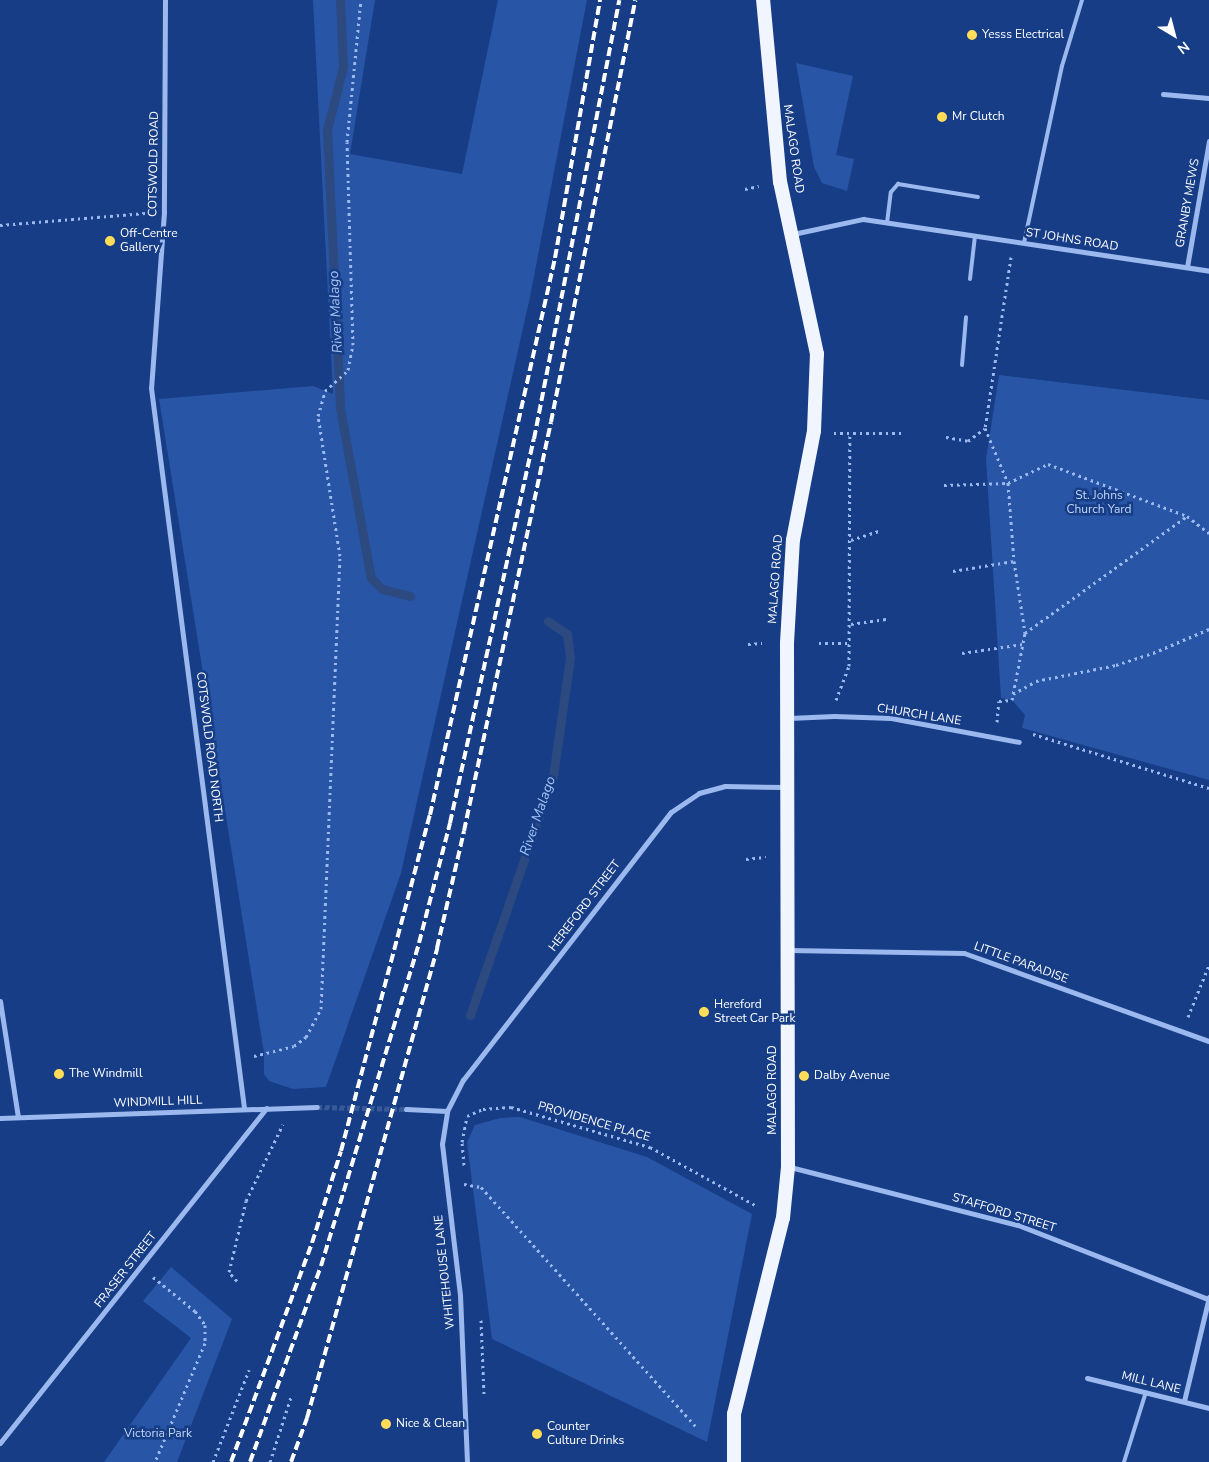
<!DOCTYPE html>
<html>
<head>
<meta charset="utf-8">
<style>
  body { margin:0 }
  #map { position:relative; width:1209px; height:1462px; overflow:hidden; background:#163d86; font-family:"Nunito Sans",sans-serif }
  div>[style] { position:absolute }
  .green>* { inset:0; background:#2855a5 }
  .stream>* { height:9px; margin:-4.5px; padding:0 4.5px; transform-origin:4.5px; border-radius:4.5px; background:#2c4a80 }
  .minor-tunnel>* { height:5px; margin-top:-2.5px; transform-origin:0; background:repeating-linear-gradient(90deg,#395a98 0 5px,transparent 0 7.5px) }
  .path>* { height:3px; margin-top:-1.5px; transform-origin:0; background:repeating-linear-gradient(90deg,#9bb9ee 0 2.5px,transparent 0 6.5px) }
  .service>* { height:4px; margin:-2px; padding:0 2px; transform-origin:2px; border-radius:2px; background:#9bb9ee }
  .minor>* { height:5px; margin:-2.5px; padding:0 2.5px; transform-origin:2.5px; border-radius:2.5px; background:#9bb9ee }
  .trunk>* { height:14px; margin:-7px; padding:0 7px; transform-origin:7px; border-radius:7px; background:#f0f5ff }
  .rail>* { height:4px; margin-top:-2px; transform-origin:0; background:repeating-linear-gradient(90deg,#fff 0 9px,transparent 0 13px) }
  .dots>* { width:14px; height:14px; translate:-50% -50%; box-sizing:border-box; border:2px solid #163d86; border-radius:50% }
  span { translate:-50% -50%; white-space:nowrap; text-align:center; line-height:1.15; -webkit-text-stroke:5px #163d86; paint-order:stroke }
  .poi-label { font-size:12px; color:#fff }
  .left { translate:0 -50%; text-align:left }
  .street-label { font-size:12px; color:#fff }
  .park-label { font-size:12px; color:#c1d6fa }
  .water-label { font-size:14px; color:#a6c4f5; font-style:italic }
  .north { position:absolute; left:1149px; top:10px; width:50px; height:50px; -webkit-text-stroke:4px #163d86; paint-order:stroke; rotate:143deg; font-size:14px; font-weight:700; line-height:20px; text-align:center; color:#fff }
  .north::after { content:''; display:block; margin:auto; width:18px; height:22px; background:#fff; clip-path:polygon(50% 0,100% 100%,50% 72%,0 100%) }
</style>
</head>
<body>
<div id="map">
  <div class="green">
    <i style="clip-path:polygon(313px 0,375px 0,350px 154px,462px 174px,498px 0,587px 0,530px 297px,401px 873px,326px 1087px,293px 1089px,269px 1081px,264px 1074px,264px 1053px,159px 399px,313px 386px,333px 394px)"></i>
    <i style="clip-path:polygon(796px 63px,853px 76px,836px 155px,854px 159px,847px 191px,822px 183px,814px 167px)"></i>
    <i style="clip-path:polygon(999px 375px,1209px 400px,1209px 780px,1022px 728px,1025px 715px,1012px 700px,1001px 698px,986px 459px)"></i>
    <i style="clip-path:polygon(520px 1117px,647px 1157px,752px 1214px,707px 1442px,492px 1339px,467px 1142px,475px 1125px,500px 1118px)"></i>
    <i style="clip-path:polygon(171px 1267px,232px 1319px,177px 1462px,104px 1462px,191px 1338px,143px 1301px)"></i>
  </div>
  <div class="stream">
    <i style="left:340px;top:0;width:67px;rotate:87.4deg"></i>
    <i style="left:343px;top:67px;width:65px;rotate:104.3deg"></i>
    <i style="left:327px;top:130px;width:278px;rotate:87.3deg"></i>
    <i style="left:340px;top:408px;width:173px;rotate:79.7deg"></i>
    <i style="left:371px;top:578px;width:16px;rotate:45deg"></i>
    <i style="left:382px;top:589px;width:29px;rotate:14deg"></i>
    <i style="left:470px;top:1015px;width:253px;rotate:-70.8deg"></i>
    <i style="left:553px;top:776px;width:119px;rotate:-81.8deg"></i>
    <i style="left:570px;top:658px;width:24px;rotate:-97deg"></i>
    <i style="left:567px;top:634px;width:23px;rotate:-146deg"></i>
  </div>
  <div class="minor-tunnel">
    <i style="left:317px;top:1107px;width:89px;rotate:1.3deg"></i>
  </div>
  <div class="path">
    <i style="left:745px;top:189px;width:14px;rotate:-12deg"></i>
    <i style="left:0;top:225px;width:146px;rotate:-4.7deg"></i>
    <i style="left:1011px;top:257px;width:173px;rotate:98.6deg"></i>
    <i style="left:985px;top:428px;width:60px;rotate:67.3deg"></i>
    <i style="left:1008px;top:483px;width:44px;rotate:-25.4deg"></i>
    <i style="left:1048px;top:464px;width:148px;rotate:20.5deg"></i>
    <i style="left:834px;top:433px;width:70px"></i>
    <i style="left:946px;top:437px;width:22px;rotate:10deg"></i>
    <i style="left:968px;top:441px;width:21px;rotate:-37deg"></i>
    <i style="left:944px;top:485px;width:64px;rotate:-1.8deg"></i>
    <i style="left:1008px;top:483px;width:78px;rotate:85.6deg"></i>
    <i style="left:1014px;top:561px;width:73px;rotate:81.3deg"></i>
    <i style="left:851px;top:540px;width:29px;rotate:-18deg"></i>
    <i style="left:953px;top:571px;width:62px;rotate:-9.3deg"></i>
    <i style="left:851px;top:624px;width:37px;rotate:-8deg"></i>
    <i style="left:819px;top:643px;width:30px"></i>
    <i style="left:748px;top:644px;width:14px;rotate:-4deg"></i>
    <i style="left:962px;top:653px;width:62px;rotate:-8.4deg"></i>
    <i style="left:1013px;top:694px;width:26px;rotate:-29deg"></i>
    <i style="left:1036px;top:681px;width:82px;rotate:-11.3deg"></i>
    <i style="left:1116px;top:665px;width:39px;rotate:-18deg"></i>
    <i style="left:1153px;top:653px;width:61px;rotate:-23.2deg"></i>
    <i style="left:836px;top:700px;width:36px;rotate:-69deg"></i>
    <i style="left:849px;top:666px;width:232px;rotate:-89.8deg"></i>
    <i style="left:997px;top:722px;width:21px;rotate:-85deg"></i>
    <i style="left:999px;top:701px;width:13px;rotate:-4deg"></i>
    <i style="left:1012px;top:700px;width:68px;rotate:-79deg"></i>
    <i style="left:1025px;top:633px;width:200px;rotate:-35.8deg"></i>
    <i style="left:1187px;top:516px;width:28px;rotate:38deg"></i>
    <i style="left:1033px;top:734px;width:184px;rotate:17.1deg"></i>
    <i style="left:746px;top:859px;width:20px;rotate:-6deg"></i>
    <i style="left:1188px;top:1017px;width:56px;rotate:-68deg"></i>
    <i style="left:254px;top:1056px;width:41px;rotate:-14deg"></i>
    <i style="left:294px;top:1046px;width:15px;rotate:-37deg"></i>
    <i style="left:306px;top:1037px;width:32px;rotate:-62deg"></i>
    <i style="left:321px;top:1009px;width:453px;rotate:-87.6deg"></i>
    <i style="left:340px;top:556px;width:142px;rotate:-98.9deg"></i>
    <i style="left:318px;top:416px;width:26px;rotate:-74deg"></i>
    <i style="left:325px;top:391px;width:31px;rotate:-42deg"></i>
    <i style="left:348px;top:370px;width:25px;rotate:-79deg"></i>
    <i style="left:353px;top:345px;width:203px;rotate:-91.7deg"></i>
    <i style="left:347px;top:142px;width:143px;rotate:-84.4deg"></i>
    <i style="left:467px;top:1116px;width:17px;rotate:-24deg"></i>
    <i style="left:483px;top:1109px;width:28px;rotate:-4deg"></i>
    <i style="left:511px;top:1107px;width:145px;rotate:16.1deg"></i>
    <i style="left:650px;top:1147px;width:120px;rotate:28.9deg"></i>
    <i style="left:464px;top:1165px;width:23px;rotate:-95deg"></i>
    <i style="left:462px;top:1142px;width:26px;rotate:-79deg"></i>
    <i style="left:464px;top:1184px;width:17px;rotate:10deg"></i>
    <i style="left:481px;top:1187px;width:322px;rotate:48.1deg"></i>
    <i style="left:153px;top:1277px;width:54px;rotate:39deg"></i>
    <i style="left:195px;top:1311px;width:17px;rotate:54deg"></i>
    <i style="left:205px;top:1325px;width:18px;rotate:90deg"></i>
    <i style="left:205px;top:1343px;width:129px;rotate:112.8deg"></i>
    <i style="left:237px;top:1281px;width:12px;rotate:-132deg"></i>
    <i style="left:229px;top:1272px;width:73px;rotate:-76.5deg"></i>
    <i style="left:246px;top:1201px;width:85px;rotate:-64.3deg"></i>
    <i style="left:481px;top:1320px;width:74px;rotate:87.7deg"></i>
    <i style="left:213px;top:1462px;width:99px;rotate:-68.6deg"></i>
    <i style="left:270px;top:1462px;width:68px;rotate:-72.1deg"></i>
  </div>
  <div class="service">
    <i style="left:887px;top:223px;width:31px;rotate:-83deg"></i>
    <i style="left:891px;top:192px;width:11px;rotate:-49deg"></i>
    <i style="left:898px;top:184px;width:81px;rotate:9.2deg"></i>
    <i style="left:1024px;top:243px;width:181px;rotate:-77.9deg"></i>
    <i style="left:1062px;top:66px;width:69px;rotate:-73.1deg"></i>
    <i style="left:970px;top:279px;width:43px;rotate:-83.4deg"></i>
    <i style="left:962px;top:365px;width:48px;rotate:-85.2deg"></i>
    <i style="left:1124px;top:1462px;width:73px;rotate:-72.6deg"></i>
  </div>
  <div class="minor">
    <i style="left:165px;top:0;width:212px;rotate:90.3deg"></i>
    <i style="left:164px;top:212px;width:176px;rotate:94.2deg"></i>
    <i style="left:151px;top:388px;width:726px;rotate:82.64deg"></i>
    <i style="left:1163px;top:94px;width:46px;rotate:5deg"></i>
    <i style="left:793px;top:234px;width:72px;rotate:-12.1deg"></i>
    <i style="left:863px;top:219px;width:350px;rotate:8.5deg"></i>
    <i style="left:1187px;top:267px;width:128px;rotate:-80.1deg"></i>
    <i style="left:789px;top:718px;width:45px;rotate:-2.5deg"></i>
    <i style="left:834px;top:716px;width:57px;rotate:2deg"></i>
    <i style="left:891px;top:718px;width:130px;rotate:10.6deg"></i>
    <i style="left:789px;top:950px;width:175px;rotate:1deg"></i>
    <i style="left:964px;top:953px;width:260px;rotate:19.8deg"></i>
    <i style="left:0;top:1001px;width:117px;rotate:81.2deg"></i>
    <i style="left:406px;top:1109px;width:41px;rotate:2.8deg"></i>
    <i style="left:0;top:1118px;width:317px;rotate:-2deg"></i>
    <i style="left:790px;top:1167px;width:235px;rotate:14.3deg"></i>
    <i style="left:1018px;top:1225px;width:204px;rotate:21.3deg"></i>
    <i style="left:1087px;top:1378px;width:126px;rotate:13.8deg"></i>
    <i style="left:1184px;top:1401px;width:107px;rotate:-76.5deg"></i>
    <i style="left:0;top:1443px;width:428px;rotate:-51.5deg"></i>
    <i style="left:467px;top:1462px;width:167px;rotate:-92.4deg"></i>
    <i style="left:460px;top:1295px;width:152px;rotate:-96.8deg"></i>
    <i style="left:442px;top:1144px;width:33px;rotate:-81deg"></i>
    <i style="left:447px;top:1111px;width:35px;rotate:-63deg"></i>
    <i style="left:463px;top:1080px;width:339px;rotate:-52.2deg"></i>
    <i style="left:671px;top:812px;width:34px;rotate:-34deg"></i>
    <i style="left:699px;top:793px;width:27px;rotate:-15deg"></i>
    <i style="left:725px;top:786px;width:60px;rotate:1deg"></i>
  </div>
  <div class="trunk">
    <i style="left:734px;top:1462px;width:48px;rotate:-90deg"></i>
    <i style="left:734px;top:1414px;width:202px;rotate:-76deg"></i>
    <i style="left:783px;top:1218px;width:51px;rotate:-84.4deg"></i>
    <i style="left:788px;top:1167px;width:524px;rotate:-90.11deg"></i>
    <i style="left:787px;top:643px;width:103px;rotate:-86.7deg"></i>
    <i style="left:793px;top:540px;width:111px;rotate:-79.1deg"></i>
    <i style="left:814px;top:431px;width:77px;rotate:-87.8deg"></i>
    <i style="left:817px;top:354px;width:176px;rotate:-102.1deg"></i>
    <i style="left:780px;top:182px;width:183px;rotate:-95.3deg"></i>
  </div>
  <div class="rail">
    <i style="left:231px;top:1462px;width:233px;rotate:-69.7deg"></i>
    <i style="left:312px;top:1243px;width:96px;rotate:-72.5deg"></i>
    <i style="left:341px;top:1151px;width:348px;rotate:-75.2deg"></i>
    <i style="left:430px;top:815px;width:571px;rotate:-77.35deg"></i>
    <i style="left:555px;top:258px;width:262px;rotate:-80.1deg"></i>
    <i style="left:250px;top:1462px;width:208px;rotate:-70.1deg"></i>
    <i style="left:321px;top:1266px;width:338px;rotate:-73.1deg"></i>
    <i style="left:419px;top:943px;width:124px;rotate:-75.5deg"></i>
    <i style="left:450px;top:823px;width:393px;rotate:-77.7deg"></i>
    <i style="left:534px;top:439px;width:447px;rotate:-79deg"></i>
    <i style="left:291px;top:1462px;width:47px;rotate:-70deg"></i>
    <i style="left:307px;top:1418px;width:488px;rotate:-74.5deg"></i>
    <i style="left:437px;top:948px;width:120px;rotate:-77deg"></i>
    <i style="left:464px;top:831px;width:418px;rotate:-78deg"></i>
    <i style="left:551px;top:422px;width:430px;rotate:-78.7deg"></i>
  </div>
  <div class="dots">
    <i style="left:972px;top:35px;background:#ffdd58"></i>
    <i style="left:942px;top:117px;background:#ffdd58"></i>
    <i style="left:110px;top:241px;background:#ffdd58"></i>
    <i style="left:704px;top:1012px;background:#ffdd58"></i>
    <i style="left:59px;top:1074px;background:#ffdd58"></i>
    <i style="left:804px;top:1076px;background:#ffdd58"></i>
    <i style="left:386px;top:1424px;background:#ffdd58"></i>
    <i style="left:537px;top:1434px;background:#ffdd58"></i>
  </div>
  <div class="poi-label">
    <span class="left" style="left:982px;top:35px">Yesss Electrical</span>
    <span class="left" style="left:952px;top:117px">Mr Clutch</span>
    <span class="left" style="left:120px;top:241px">Off-Centre<br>Gallery</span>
    <span class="left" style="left:714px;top:1012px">Hereford<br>Street Car Park</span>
    <span class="left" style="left:69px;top:1074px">The Windmill</span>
    <span class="left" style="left:814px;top:1076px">Dalby Avenue</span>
    <span class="left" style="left:396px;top:1424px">Nice &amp; Clean</span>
    <span class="left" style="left:547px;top:1434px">Counter<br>Culture Drinks</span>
  </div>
  <div class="street-label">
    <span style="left:793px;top:149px;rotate:82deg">MALAGO ROAD</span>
    <span style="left:154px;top:164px;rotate:-89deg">COTSWOLD ROAD</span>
    <span style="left:1188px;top:203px;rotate:-80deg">GRANBY MEWS</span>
    <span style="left:1072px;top:240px;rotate:9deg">ST JOHNS ROAD</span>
    <span style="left:776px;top:579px;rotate:-86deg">MALAGO ROAD</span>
    <span style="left:919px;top:715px;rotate:9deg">CHURCH LANE</span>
    <span style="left:209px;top:747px;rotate:83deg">COTSWOLD ROAD NORTH</span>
    <span style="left:585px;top:906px;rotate:-53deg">HEREFORD STREET</span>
    <span style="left:1021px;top:963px;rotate:20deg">LITTLE PARADISE</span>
    <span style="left:773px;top:1090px;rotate:-90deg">MALAGO ROAD</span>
    <span style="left:158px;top:1102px;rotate:-2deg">WINDMILL HILL</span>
    <span style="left:594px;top:1122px;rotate:16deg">PROVIDENCE PLACE</span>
    <span style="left:1004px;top:1213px;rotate:17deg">STAFFORD STREET</span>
    <span style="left:126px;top:1270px;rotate:-52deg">FRASER STREET</span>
    <span style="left:445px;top:1272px;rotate:-96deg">WHITEHOUSE LANE</span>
    <span style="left:1151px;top:1383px;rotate:14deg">MILL LANE</span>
  </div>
  <div class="park-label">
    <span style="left:1099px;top:503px">St. Johns<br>Church Yard</span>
    <span style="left:158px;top:1434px">Victoria Park</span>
  </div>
  <div class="water-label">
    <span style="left:336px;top:312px;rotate:-93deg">River Malago</span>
    <span style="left:538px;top:816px;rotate:-71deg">River Malago</span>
  </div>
  <div class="north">N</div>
</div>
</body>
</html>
